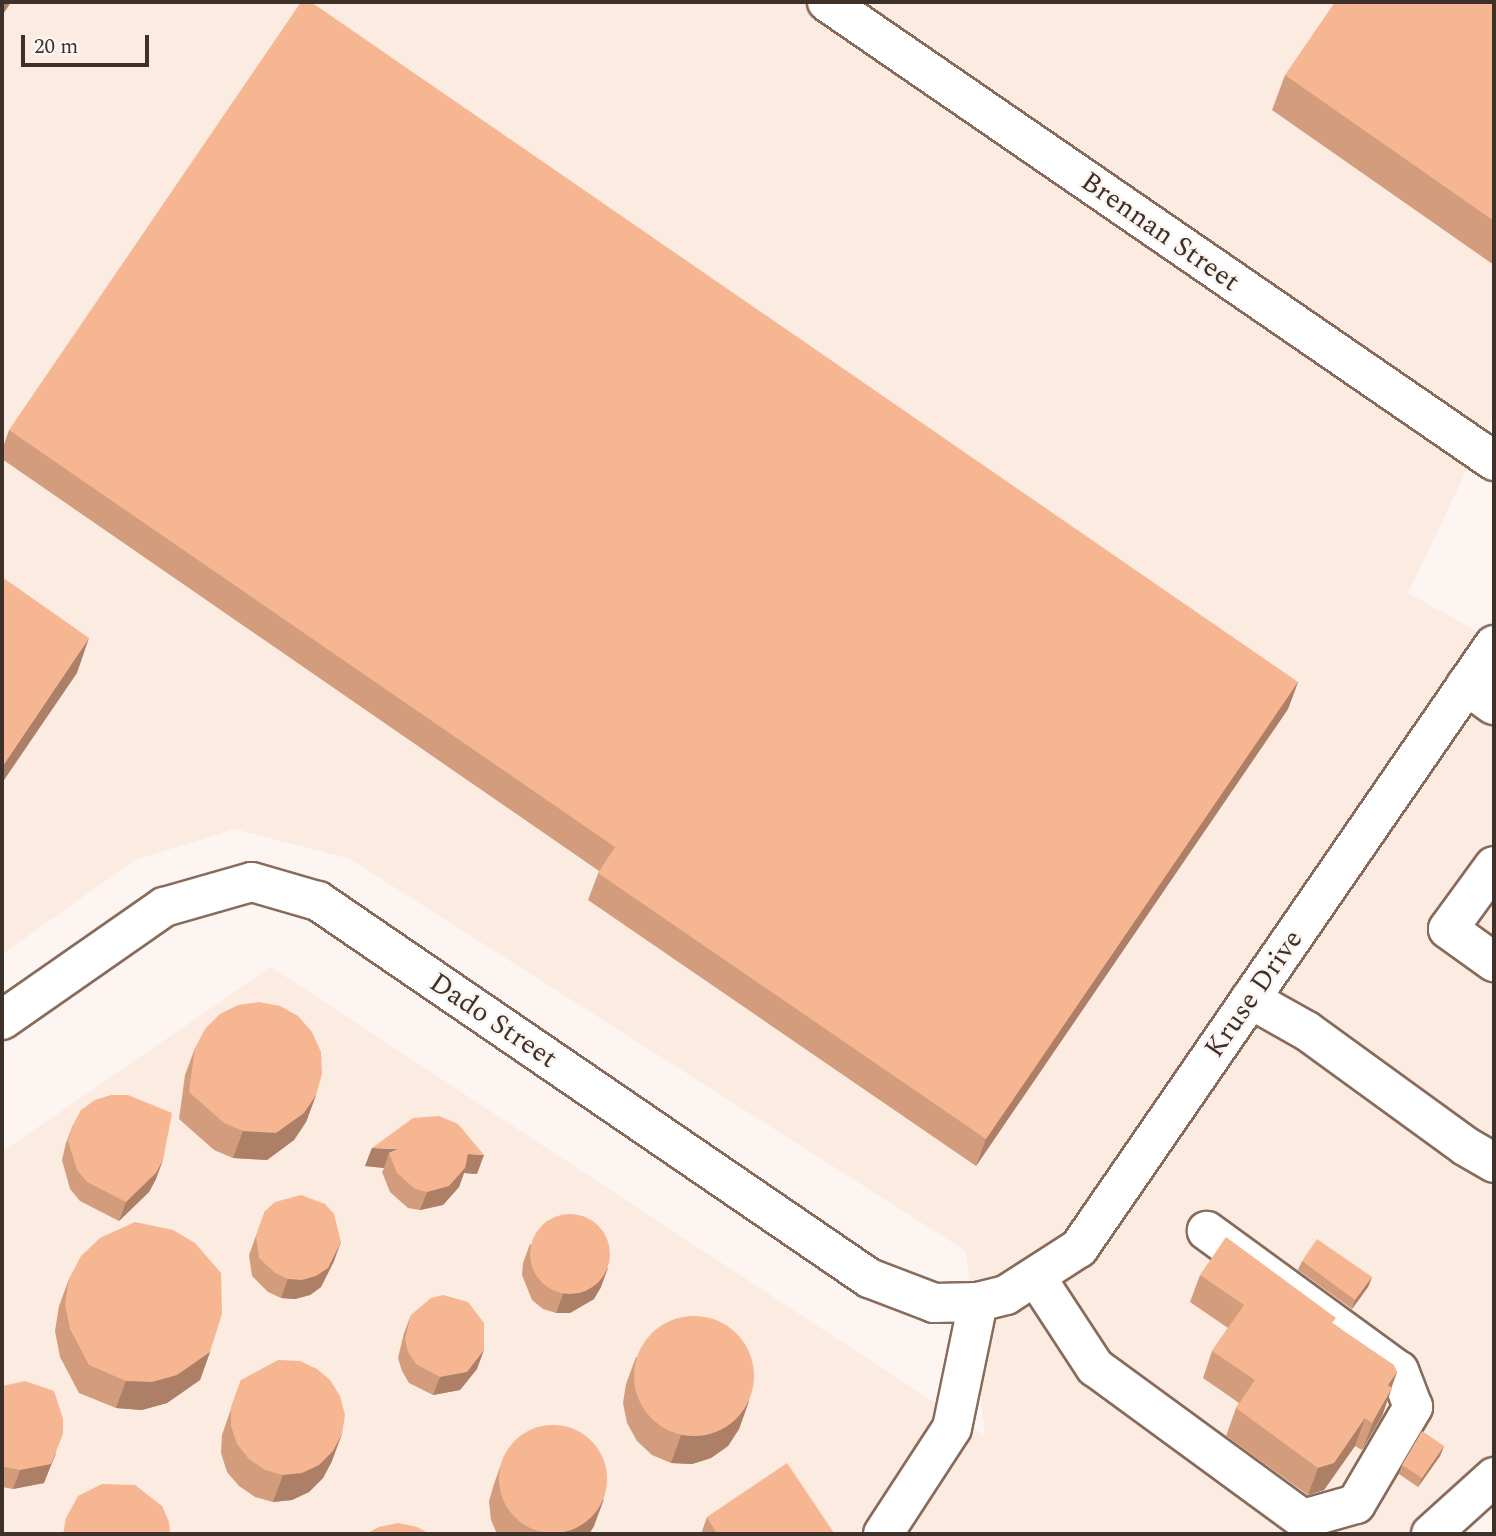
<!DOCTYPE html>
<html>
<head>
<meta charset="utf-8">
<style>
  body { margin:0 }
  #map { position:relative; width:1496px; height:1536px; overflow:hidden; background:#fcf5f1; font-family:Spectral,serif }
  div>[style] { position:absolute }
  .built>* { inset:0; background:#fbebe1 }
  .roads { filter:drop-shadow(2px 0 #886b5a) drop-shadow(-2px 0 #886b5a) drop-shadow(0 2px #886b5a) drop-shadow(0 -2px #886b5a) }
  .minor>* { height:38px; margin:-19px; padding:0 19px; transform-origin:19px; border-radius:19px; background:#fff }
  .wall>* { inset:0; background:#d39d7d }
  .shaded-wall>* { inset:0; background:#ac7f66 }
  .building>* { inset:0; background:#f5b691 }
  .round { border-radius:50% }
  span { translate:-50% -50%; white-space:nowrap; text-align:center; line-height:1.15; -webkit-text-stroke:5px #fcf5f1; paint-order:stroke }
  .street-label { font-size:28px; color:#3e312a }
  .frame { position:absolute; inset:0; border:4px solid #3e312a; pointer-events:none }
  .scale { position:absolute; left:21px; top:35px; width:128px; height:32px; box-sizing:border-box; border:4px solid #3e312a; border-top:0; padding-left:9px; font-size:21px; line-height:24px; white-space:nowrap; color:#3e312a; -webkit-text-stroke:5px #fcf5f1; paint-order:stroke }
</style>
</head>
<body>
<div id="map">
  <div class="built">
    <i style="clip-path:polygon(2px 2px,1494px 2px,1494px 413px,1408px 593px,1494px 641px,1494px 1465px,1409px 1534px,2px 1534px,2px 1152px,271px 967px,985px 1436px,966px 1251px,350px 859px,235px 829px,135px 860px,2px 954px)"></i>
  </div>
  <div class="roads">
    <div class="minor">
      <i style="left:827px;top:2px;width:810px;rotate:34.53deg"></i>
      <i style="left:1466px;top:685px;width:34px;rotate:36deg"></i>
      <i style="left:1494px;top:866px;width:78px;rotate:126.1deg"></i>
      <i style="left:1448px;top:929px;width:57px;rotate:35.7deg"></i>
      <i style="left:1250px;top:999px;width:65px;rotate:29.3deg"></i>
      <i style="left:1307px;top:1031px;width:195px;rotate:36deg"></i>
      <i style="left:1465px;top:1146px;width:34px;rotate:30deg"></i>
      <i style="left:2px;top:1020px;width:198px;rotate:-34.9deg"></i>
      <i style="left:164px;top:907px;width:91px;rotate:-15.9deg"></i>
      <i style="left:252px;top:882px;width:69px;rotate:16.1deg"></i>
      <i style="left:318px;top:901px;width:668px;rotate:34.38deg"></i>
      <i style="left:869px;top:1278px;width:70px;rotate:21deg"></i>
      <i style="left:934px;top:1303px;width:44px;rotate:-1.3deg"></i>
      <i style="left:978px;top:1302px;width:29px;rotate:-14deg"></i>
      <i style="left:1006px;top:1295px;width:87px;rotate:-32.8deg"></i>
      <i style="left:1079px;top:1248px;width:732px;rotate:-55.46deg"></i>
      <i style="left:1036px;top:1277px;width:108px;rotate:56.8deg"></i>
      <i style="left:1095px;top:1367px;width:258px;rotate:36.2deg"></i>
      <i style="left:1303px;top:1519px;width:55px;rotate:-15.8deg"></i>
      <i style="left:1356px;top:1504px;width:113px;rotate:-59.6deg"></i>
      <i style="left:1413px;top:1407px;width:39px;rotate:-111deg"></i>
      <i style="left:1399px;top:1371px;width:238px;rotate:-143.9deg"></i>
      <i style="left:883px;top:1534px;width:126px;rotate:-56.9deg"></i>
      <i style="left:952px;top:1428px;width:129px;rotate:-78.3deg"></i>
      <i style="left:1431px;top:1534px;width:85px;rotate:-42.1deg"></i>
    </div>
  </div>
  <div class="wall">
    <i style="clip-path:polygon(1494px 2px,1494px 265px,1272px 110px,1285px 75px)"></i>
    <i style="clip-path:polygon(9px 430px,1298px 682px,1288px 709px,976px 1166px,588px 900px,599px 871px,2px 459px,2px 450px)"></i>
    <i style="clip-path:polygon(195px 1048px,316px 1095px,306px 1122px,294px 1140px,267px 1160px,233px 1158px,214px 1150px,179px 1119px,185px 1075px)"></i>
    <i style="clip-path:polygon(73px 1125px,156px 1179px,149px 1192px,119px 1221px,80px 1201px,70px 1189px,62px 1160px,66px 1143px)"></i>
    <i style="clip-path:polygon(372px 1148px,477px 1174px,464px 1173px,459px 1187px,443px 1205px,420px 1210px,408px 1208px,390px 1192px,382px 1172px,384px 1168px,365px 1166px)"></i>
    <i style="clip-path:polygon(265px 1211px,334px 1261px,321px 1287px,310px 1295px,295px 1299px,281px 1298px,268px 1292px,252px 1276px,249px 1255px)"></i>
    <i style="clip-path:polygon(530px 1244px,601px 1287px,594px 1299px,570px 1313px,556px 1313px,543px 1309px,532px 1300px,522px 1275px,523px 1263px)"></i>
    <i style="clip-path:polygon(1302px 1261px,1372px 1277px,1368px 1287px,1352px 1309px,1298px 1270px)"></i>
    <i style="clip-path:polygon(1200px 1275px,1334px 1324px,1397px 1372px,1382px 1416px,1362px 1450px,1355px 1446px,1324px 1490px,1308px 1495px,1226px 1436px,1236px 1408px,1239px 1403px,1203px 1378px,1212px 1351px,1228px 1328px,1190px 1302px)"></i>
    <i style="clip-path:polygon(69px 1279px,210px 1352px,200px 1380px,167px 1403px,142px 1410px,116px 1408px,79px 1393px,60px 1357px,55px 1331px,59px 1306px)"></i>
    <i style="clip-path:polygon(411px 1315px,477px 1369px,460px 1390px,433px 1395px,409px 1383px,402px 1371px,398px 1358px,404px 1333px)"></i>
    <i style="clip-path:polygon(636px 1357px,749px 1401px,739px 1429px,728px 1446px,711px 1458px,692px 1464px,671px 1463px,652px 1455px,637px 1441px,627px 1423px,623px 1403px,626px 1384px)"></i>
    <i style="clip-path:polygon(241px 1380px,332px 1461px,323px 1478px,309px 1492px,292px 1500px,273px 1502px,255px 1497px,239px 1486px,227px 1472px,221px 1453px,222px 1435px)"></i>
    <i style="clip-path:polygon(2px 1386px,44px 1483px,13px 1489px,2px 1487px)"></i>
    <i style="clip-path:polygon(1444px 1446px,1440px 1456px,1418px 1487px,1399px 1474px,1402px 1465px)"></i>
    <i style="clip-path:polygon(504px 1456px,594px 1526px,589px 1534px,497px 1534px,491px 1520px,489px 1501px,494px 1484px)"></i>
    <i style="clip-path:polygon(707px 1517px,834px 1533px,834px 1534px,701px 1534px)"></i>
  </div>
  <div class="shaded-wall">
    <i style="clip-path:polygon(2px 2px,11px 2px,2px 16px)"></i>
    <i style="clip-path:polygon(89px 638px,77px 673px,2px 783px,2px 767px)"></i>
    <i style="clip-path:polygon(1298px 682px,1288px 709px,976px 1166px,986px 1139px)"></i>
    <i style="clip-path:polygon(316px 1095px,306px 1122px,294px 1140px,267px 1160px,233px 1158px,243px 1131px)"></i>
    <i style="clip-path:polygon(372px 1148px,398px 1149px,389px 1153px,384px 1168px,365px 1166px)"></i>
    <i style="clip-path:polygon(468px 1154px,484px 1155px,477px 1174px,464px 1173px,459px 1187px,443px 1205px,420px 1210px,427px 1192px)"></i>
    <i style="clip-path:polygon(163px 1160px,156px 1179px,149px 1192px,119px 1221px,126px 1202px)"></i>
    <i style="clip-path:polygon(341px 1242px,334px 1261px,321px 1287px,310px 1295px,295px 1299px,281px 1298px,288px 1279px)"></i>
    <i style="clip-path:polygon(608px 1268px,601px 1287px,594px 1299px,570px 1313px,556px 1313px,563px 1294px)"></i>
    <i style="clip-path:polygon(1372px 1277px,1368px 1287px,1352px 1309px,1355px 1300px)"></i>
    <i style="clip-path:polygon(484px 1350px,477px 1369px,460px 1390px,433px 1395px,440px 1377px)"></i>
    <i style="clip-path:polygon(210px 1352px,200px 1380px,167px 1403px,142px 1410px,116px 1408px,126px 1381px)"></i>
    <i style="clip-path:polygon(1397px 1372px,1388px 1396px,1392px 1388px,1382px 1416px,1362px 1450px,1388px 1385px)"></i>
    <i style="clip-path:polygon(749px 1401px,739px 1429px,728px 1446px,711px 1458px,692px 1464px,671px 1463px,681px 1435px)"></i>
    <i style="clip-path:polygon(1365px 1418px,1355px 1446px,1324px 1490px,1308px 1495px,1318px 1468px)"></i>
    <i style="clip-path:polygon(342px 1434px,332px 1461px,323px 1478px,309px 1492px,292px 1500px,273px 1502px,283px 1475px)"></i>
    <i style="clip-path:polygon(1444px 1446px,1440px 1456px,1418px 1487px,1422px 1478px)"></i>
    <i style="clip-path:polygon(56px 1453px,44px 1483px,13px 1489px,20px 1470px)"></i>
    <i style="clip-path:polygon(604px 1499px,594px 1526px,589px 1534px,550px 1534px)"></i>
  </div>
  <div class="building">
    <i style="clip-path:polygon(301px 2px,311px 2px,1298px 682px,986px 1139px,598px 873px,615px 847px,9px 430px)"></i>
    <i style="clip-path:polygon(1335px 2px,1494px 2px,1494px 221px,1285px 75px)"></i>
    <i style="clip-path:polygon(2px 577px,89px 638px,2px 767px)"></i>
    <i style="clip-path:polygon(259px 1002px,280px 1006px,298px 1016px,312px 1032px,321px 1052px,322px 1074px,316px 1095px,304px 1113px,276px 1133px,243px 1131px,224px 1123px,189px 1092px,195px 1048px,205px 1029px,220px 1014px,238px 1005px)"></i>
    <i style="clip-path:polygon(111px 1095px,128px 1095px,172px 1113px,163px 1160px,156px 1173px,126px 1202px,87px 1182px,77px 1170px,68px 1141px,73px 1125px,81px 1110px,95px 1100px)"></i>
    <i style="clip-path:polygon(439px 1116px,458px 1124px,484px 1155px,468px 1154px,465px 1168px,449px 1186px,427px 1192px,415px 1189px,397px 1173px,389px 1153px,398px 1149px,372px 1148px,413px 1118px)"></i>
    <i style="clip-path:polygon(301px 1195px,325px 1204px,334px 1214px,341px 1242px,328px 1268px,316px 1276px,302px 1280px,288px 1279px,275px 1273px,259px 1258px,256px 1236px,265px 1211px,275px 1202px)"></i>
    <i class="round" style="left:530px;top:1214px;width:80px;height:80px"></i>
    <i style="clip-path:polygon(135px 1222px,173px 1230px,195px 1243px,221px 1273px,222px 1314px,210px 1352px,177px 1375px,152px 1382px,126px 1381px,89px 1365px,70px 1329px,65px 1304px,69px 1279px,81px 1256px,100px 1238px)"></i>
    <i style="clip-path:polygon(1226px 1237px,1336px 1318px,1332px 1323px,1394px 1365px,1397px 1372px,1388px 1385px,1392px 1388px,1372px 1423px,1365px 1418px,1334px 1463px,1318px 1468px,1236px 1408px,1255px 1380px,1212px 1351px,1244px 1305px,1200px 1275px)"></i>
    <i style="clip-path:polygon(1317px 1239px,1372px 1277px,1355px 1300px,1302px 1261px)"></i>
    <i style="clip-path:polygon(443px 1295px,468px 1302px,484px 1323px,484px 1350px,467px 1372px,440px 1377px,416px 1364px,408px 1352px,405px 1339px,411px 1315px,431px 1298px)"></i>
    <i class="round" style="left:634px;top:1316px;width:120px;height:120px"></i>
    <i style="clip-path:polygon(278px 1360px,300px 1361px,317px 1369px,330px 1380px,340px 1396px,345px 1415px,342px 1434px,333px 1451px,319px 1465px,302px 1473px,283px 1475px,265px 1470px,249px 1459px,237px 1444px,231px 1426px,231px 1407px,241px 1380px)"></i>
    <i style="clip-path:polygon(25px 1381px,54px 1391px,63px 1419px,63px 1434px,51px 1464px,20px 1470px,5px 1467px,2px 1465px,2px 1386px)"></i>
    <i class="round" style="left:499px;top:1425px;width:108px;height:108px"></i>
    <i style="clip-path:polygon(1422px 1431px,1444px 1446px,1422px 1478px,1402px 1465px)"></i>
    <i style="clip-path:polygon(787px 1463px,834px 1533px,832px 1534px,717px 1534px,707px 1517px)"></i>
    <i style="clip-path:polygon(102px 1484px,135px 1485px,162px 1506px,169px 1522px,170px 1534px,63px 1534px,66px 1518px,78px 1496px)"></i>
    <i style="clip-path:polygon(398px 1523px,417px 1527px,430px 1534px,366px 1534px,379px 1527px)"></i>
  </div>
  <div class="street-label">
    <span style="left:1160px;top:232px;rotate:35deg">Brennan Street</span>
    <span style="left:1254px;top:994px;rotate:-55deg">Kruse Drive</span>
    <span style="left:493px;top:1021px;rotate:34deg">Dado Street</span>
  </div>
  <div class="frame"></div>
  <div class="scale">20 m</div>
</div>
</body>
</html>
